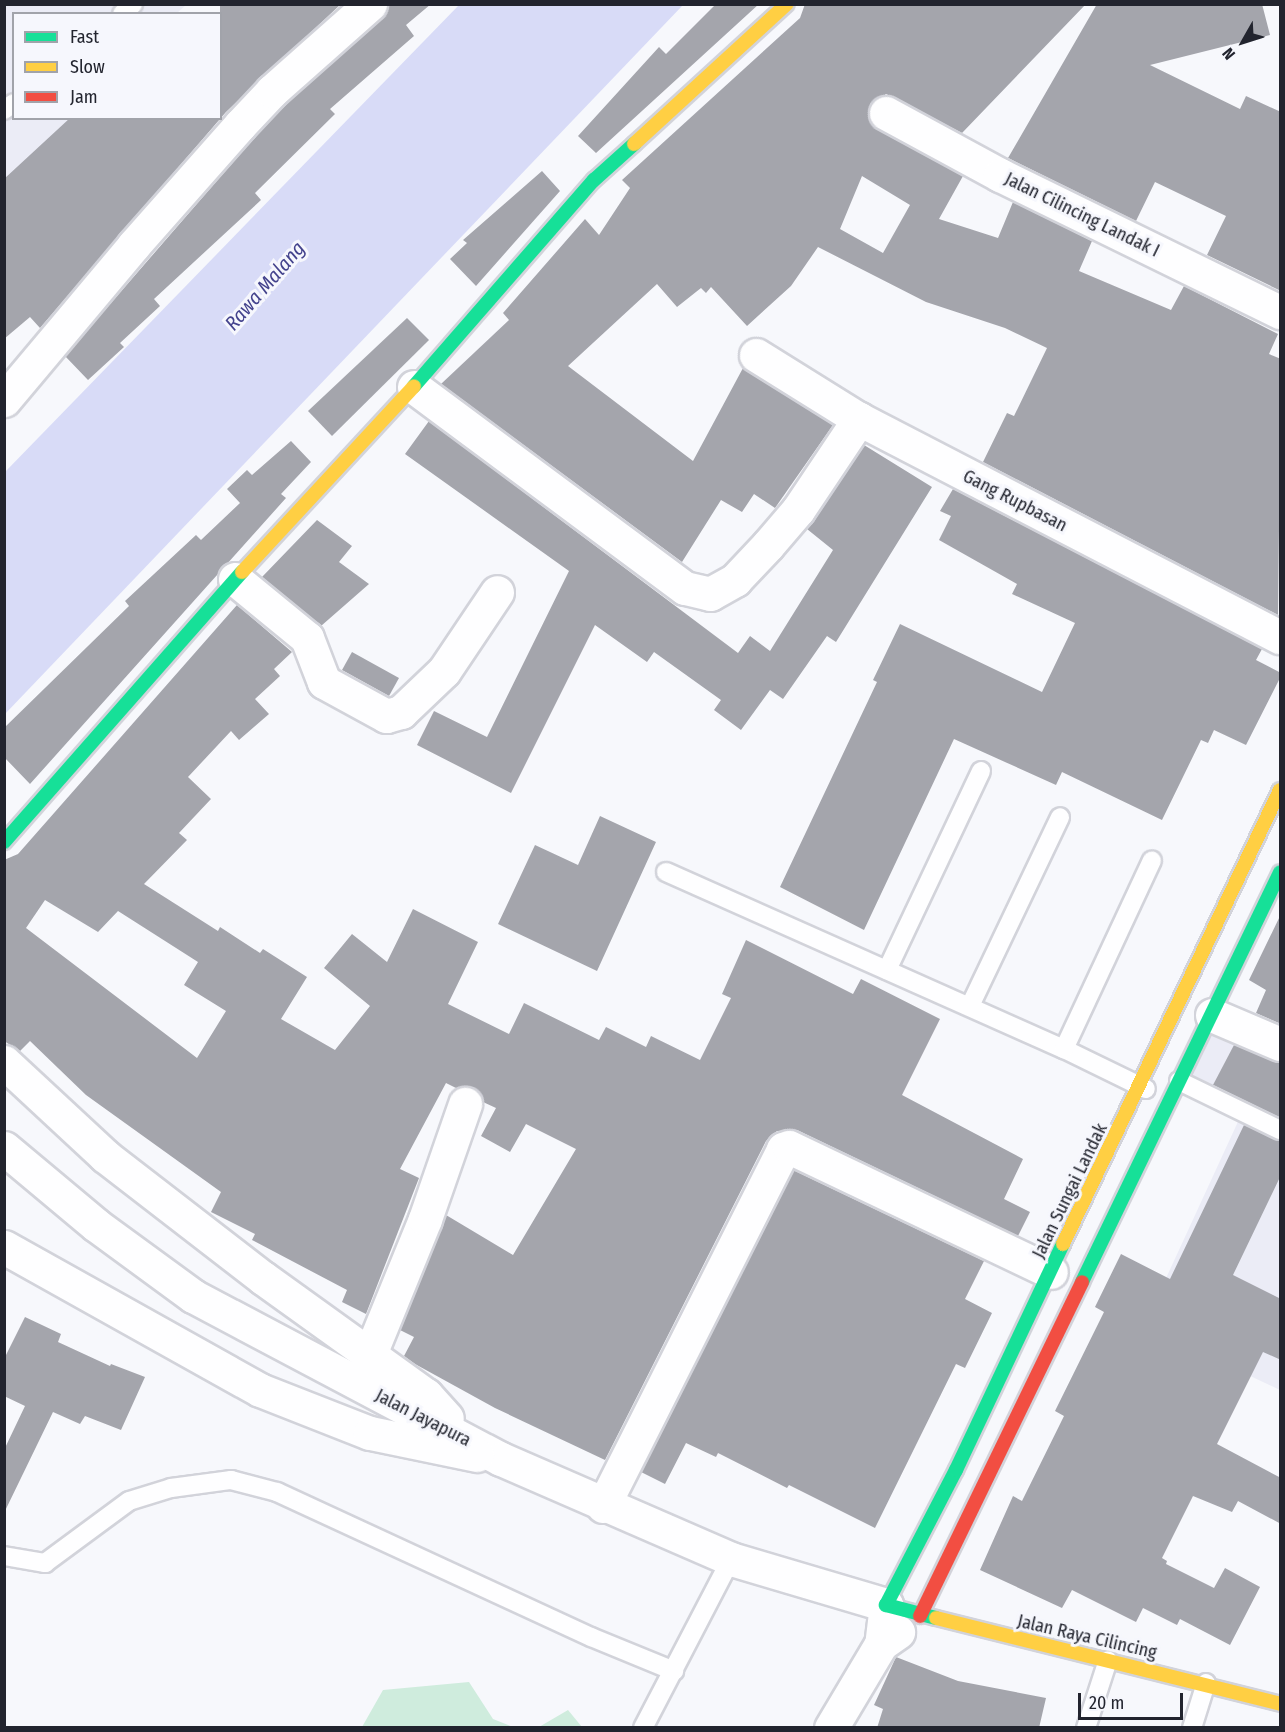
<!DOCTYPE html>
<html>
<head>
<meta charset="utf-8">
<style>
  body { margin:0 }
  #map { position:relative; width:1285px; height:1732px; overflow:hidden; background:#f7f8fc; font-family:"Fira Sans Condensed",sans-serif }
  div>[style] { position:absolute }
  .built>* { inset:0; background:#ebecf6 }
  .green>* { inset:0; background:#cfecdd }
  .water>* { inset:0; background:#d8dbf7 }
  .building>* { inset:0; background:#a4a5ac }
  .roads { filter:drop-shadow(2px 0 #d2d3da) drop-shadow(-2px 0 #d2d3da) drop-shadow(0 2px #d2d3da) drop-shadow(0 -2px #d2d3da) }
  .lane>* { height:18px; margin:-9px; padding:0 9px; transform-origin:9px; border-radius:9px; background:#fefeff }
  .street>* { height:33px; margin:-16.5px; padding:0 16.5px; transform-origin:16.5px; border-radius:16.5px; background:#fefeff }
  .fast>* { height:14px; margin:-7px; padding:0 7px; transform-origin:7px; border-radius:7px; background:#16e098 }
  .slow>* { height:14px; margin:-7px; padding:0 7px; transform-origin:7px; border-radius:7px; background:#ffcf43 }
  .jam>* { height:14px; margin:-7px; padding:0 7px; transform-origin:7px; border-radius:7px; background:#f24e42 }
  span { translate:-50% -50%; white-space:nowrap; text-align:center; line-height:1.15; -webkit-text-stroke:6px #f6f7fd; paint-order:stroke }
  .street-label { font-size:18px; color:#22242e }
  .water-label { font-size:20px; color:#44438d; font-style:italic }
  .frame { position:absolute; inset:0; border:6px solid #22242e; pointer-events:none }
  .legend { position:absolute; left:12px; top:12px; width:210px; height:108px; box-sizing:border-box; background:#f6f7fd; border:2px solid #a1a3aa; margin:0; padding:8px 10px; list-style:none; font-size:18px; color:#22242e }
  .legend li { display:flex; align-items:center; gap:12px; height:30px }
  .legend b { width:30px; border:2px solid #a1a3aa }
  .north { position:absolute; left:1213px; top:12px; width:60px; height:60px; -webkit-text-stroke:4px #f6f7fd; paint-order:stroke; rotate:231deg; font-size:16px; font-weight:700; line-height:24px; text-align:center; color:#22242e }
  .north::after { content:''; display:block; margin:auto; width:21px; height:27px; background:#22242e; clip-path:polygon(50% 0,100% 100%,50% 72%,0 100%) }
  .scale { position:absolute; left:1078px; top:1693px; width:105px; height:27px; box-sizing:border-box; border:3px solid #22242e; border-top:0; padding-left:8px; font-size:18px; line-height:21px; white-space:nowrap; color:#22242e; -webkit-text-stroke:4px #f6f7fd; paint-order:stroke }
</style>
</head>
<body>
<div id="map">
  <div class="built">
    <i style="clip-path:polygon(5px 5px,186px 5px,177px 13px,14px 14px,14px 118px,73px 119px,5px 188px)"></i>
    <i style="clip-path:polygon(1215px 1022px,1280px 1056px,1280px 1390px,1144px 1326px,1242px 1113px,1185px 1082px)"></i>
  </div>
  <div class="green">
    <i style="clip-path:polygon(469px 1682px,493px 1719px,513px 1727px,362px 1727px,383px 1690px)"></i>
    <i style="clip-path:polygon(568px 1710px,582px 1727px,539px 1727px)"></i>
  </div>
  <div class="water">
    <i style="clip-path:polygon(459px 5px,683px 5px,5px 714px,5px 472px)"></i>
  </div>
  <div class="building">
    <i style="clip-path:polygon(220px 4px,341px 4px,226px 112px,40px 328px,30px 317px,4px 339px,4px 179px,70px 118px,220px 118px)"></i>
    <i style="clip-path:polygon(388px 4px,431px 4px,406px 25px,414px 36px,330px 109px,335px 114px,255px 193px,261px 200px,154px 299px,160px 306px,120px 343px,124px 347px,88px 380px,65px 356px,254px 138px,285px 104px,382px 18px)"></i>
    <i style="clip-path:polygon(716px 4px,759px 4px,596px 153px,578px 136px,659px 47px,666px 54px)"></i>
    <i style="clip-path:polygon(evenodd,805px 4px,1086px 4px,962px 133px,886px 94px,870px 104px,870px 122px,963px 176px,939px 219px,998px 238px,1013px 202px,1092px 241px,1079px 271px,1171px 310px,1184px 286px,1278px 334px,1269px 354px,1281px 359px,1278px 615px,983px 462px,1007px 413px,1014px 416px,1047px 348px,1005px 328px,926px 302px,818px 247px,791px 286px,747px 326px,711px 287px,706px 293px,701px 288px,677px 307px,657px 284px,568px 366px,693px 461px,743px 368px,833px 425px,775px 508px,754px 494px,742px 512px,721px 500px,682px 562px,441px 384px,509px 320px,503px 313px,585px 219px,599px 235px,630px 188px,622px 180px,800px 18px,805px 4px,862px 176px,910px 205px,883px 253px,840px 229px,862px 176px)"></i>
    <i style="clip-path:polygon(1097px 4px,1262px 4px,1270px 35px,1150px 65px,1240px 109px,1246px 96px,1281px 112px,1281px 291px,1207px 255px,1226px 216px,1155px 182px,1136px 221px,1008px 158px)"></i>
    <i style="clip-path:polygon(542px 171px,560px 191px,476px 286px,450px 259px,467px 243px,463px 240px)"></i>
    <i style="clip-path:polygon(407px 318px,429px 340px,332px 436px,308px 411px)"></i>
    <i style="clip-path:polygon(429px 421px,738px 653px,750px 636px,770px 651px,833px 550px,807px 529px,864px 445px,932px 487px,836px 642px,827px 636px,783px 699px,770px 690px,741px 730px,714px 710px,721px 700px,654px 652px,647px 662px,595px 625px,511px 793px,417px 745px,434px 711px,487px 737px,569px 571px,405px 454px)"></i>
    <i style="clip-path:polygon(291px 441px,311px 462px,281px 494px,286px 498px,30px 784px,4px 757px,4px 728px,129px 606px,125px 601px,196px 535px,201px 540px,240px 503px,227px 489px,247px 470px,252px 475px)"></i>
    <i style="clip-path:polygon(953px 489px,1262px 649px,1256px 660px,1281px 673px,1281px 676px,1246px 745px,1214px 730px,1208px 743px,1201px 740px,1162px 820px,1062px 772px,1056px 785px,954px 739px,864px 930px,780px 887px,877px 682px,873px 680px,900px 624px,1042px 692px,1075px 623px,1012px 594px,1017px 584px,939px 540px,951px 516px,940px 511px)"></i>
    <i style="clip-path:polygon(317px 520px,352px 546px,339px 562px,369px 584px,321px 626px,262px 577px)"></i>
    <i style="clip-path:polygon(evenodd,237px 605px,292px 652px,274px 669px,280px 676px,255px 699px,269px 714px,239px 740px,231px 731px,188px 777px,211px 799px,179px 833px,187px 840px,144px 884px,218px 931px,220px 927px,260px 953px,263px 949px,307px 977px,281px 1019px,335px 1050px,370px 1006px,324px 968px,352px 934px,387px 962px,413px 909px,478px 942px,448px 1004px,509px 1034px,524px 1003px,599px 1040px,606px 1027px,646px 1047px,651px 1036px,700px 1060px,731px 998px,722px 994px,746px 940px,853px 994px,861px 979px,940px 1019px,902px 1095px,1023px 1159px,1004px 1199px,1030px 1212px,1018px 1236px,797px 1130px,777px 1131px,766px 1141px,605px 1460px,495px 1408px,415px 1364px,404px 1356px,414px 1337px,400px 1330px,446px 1215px,513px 1255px,576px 1149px,526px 1124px,510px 1152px,481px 1136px,496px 1108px,483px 1102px,472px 1087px,456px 1088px,446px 1083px,400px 1169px,419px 1178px,366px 1314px,342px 1302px,347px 1290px,252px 1240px,255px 1234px,211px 1212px,221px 1192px,86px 1095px,30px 1041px,20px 1051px,4px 1041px,4px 860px,18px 854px,237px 605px,45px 900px,98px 932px,118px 911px,198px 962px,184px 985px,226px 1011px,197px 1058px,26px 928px,45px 900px)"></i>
    <i style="clip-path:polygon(352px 652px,399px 678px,389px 696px,342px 670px)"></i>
    <i style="clip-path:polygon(600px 816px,656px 842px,597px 971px,498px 924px,535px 845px,578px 865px)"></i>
    <i style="clip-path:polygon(1281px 914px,1281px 1024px,1256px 1013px,1266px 990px,1249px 980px)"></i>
    <i style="clip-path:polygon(1234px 1045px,1281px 1062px,1281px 1118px,1213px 1085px)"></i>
    <i style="clip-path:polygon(1244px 1125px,1281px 1141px,1281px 1175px,1233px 1275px,1281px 1299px,1281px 1360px,1263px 1352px,1217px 1444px,1281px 1478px,1281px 1524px,1238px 1501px,1232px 1512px,1193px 1496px,1162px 1558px,1167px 1561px,1166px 1564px,1214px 1588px,1225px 1568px,1260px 1587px,1230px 1645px,1180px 1619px,1177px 1625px,1143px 1608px,1136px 1622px,1072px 1590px,1062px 1608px,980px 1570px,1013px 1496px,1022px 1501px,1064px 1416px,1055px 1411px,1104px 1312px,1095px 1307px,1121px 1254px,1170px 1279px)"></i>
    <i style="clip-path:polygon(793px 1170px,984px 1261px,965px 1299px,992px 1313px,965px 1368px,956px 1364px,875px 1528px,789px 1485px,787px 1488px,718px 1453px,716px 1457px,686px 1443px,665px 1484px,641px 1472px)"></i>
    <i style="clip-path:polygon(25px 1317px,61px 1334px,58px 1342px,110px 1366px,111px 1364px,145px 1377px,121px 1430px,85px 1416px,80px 1424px,53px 1412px,4px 1513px,4px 1450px,25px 1406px,4px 1396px,4px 1359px)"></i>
    <i style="clip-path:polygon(896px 1657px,958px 1681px,1046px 1698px,1039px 1728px,877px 1728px,883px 1709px,874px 1705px)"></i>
  </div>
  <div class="roads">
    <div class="lane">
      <i style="left:122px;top:14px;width:15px;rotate:-42deg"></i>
      <i style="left:4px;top:110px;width:12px;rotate:-35deg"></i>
      <i style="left:666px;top:872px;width:436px;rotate:24deg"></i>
      <i style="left:1064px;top:1049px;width:91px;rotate:26deg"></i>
      <i style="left:887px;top:970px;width:220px;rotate:-64.7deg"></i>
      <i style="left:970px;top:1006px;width:209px;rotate:-64.5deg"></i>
      <i style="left:1064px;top:1049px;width:208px;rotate:-65deg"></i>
      <i style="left:1179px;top:1081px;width:112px;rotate:25.9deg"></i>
      <i style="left:4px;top:1556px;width:42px;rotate:9.7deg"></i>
      <i style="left:45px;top:1563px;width:104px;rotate:-36.4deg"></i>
      <i style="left:129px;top:1501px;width:44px;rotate:-17.2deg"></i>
      <i style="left:171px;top:1488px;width:61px;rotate:-7.6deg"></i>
      <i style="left:231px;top:1480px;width:48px;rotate:14.6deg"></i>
      <i style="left:277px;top:1492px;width:346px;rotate:24.8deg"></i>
      <i style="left:591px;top:1637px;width:90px;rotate:22.3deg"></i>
      <i style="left:643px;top:1728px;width:191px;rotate:-62.5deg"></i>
      <i style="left:1086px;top:1728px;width:71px;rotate:-72.1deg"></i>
      <i style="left:1192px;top:1728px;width:47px;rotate:-72.7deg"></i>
    </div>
    <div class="street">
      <i style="left:886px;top:113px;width:130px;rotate:28.5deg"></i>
      <i style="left:1000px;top:175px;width:312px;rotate:26.1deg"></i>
      <i style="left:756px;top:355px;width:121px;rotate:31.9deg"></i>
      <i style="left:859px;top:419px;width:474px;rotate:27.4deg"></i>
      <i style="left:414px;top:387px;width:337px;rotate:36.6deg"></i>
      <i style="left:685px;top:588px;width:26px;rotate:13deg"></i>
      <i style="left:710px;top:594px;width:29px;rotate:-29deg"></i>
      <i style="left:735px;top:580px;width:48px;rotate:-46.7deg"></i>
      <i style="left:768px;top:545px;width:46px;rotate:-49.4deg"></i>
      <i style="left:798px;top:510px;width:110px;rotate:-56.2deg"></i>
      <i style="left:4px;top:400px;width:201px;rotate:-50deg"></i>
      <i style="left:133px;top:246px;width:162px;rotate:-48.5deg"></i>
      <i style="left:240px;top:125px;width:47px;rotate:-46.7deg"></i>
      <i style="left:272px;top:91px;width:131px;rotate:-41.6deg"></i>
      <i style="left:235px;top:579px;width:93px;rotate:39.3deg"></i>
      <i style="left:307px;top:638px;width:47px;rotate:68.9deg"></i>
      <i style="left:324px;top:682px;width:71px;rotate:28.7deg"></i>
      <i style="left:386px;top:716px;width:16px;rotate:-15deg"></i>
      <i style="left:401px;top:712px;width:59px;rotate:-43.6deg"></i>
      <i style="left:444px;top:671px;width:95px;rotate:-56.1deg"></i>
      <i style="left:1212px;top:1015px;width:74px;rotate:23.1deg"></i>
      <i style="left:4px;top:1062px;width:138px;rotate:42.9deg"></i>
      <i style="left:105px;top:1156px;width:200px;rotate:37.7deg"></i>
      <i style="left:263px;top:1278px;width:201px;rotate:35.7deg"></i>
      <i style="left:426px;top:1395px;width:31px;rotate:48deg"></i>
      <i style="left:4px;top:1148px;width:120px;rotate:39.9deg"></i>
      <i style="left:96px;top:1225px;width:120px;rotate:36.2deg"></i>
      <i style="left:193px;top:1296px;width:348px;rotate:27.9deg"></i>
      <i style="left:501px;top:1459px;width:251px;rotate:23.5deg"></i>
      <i style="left:731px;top:1559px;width:162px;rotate:16.5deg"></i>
      <i style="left:886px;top:1605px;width:39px;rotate:97deg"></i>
      <i style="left:4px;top:1247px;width:293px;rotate:29.2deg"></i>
      <i style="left:260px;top:1390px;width:118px;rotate:21.4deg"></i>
      <i style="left:370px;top:1433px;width:109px;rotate:11.6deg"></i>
      <i style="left:370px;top:1354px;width:146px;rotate:-67.8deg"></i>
      <i style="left:425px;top:1219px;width:122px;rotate:-70.8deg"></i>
      <i style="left:603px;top:1506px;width:400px;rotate:-63.2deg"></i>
      <i style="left:783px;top:1149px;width:6px;rotate:-18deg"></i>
      <i style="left:789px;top:1147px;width:290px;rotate:25.5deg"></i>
      <i style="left:831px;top:1728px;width:98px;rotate:-59.2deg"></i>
      <i style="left:881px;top:1644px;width:21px;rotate:-35deg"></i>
    </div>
    <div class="fast">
      <i style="left:414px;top:386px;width:274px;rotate:-48.9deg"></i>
      <i style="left:594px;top:180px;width:54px;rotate:-42deg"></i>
      <i style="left:4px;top:842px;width:360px;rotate:-48.6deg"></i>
      <i style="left:1082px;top:1282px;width:455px;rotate:-64.2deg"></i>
      <i style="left:936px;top:1618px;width:52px;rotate:-165.4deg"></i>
      <i style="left:886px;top:1605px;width:152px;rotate:-62.6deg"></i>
      <i style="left:956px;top:1470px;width:250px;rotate:-64.7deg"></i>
    </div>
    <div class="slow">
      <i style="left:634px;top:144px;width:207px;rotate:-42.5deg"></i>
      <i style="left:242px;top:572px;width:253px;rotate:-47.2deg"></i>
      <i style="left:1063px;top:1244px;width:503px;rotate:-64.45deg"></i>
      <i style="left:936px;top:1618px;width:355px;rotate:14deg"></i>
    </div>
    <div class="jam">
      <i style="left:920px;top:1616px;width:371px;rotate:-64.1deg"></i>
    </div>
  </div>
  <div class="street-label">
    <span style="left:1082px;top:215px;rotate:26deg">Jalan Cilincing Landak I</span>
    <span style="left:1015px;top:501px;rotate:27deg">Gang Rupbasan</span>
    <span style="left:1070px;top:1191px;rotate:-64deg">Jalan Sungai Landak</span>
    <span style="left:423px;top:1418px;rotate:27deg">Jalan Jayapura</span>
    <span style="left:1087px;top:1637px;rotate:13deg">Jalan Raya Cilincing</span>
  </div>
  <div class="water-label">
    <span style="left:265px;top:286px;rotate:-49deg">Rawa Malang</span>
  </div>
  <div class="frame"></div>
  <ul class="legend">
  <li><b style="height:8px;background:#16e098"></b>Fast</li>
  <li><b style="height:8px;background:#ffcf43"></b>Slow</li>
  <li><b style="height:8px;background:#f24e42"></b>Jam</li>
  </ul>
  <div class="north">N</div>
  <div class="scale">20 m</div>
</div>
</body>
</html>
